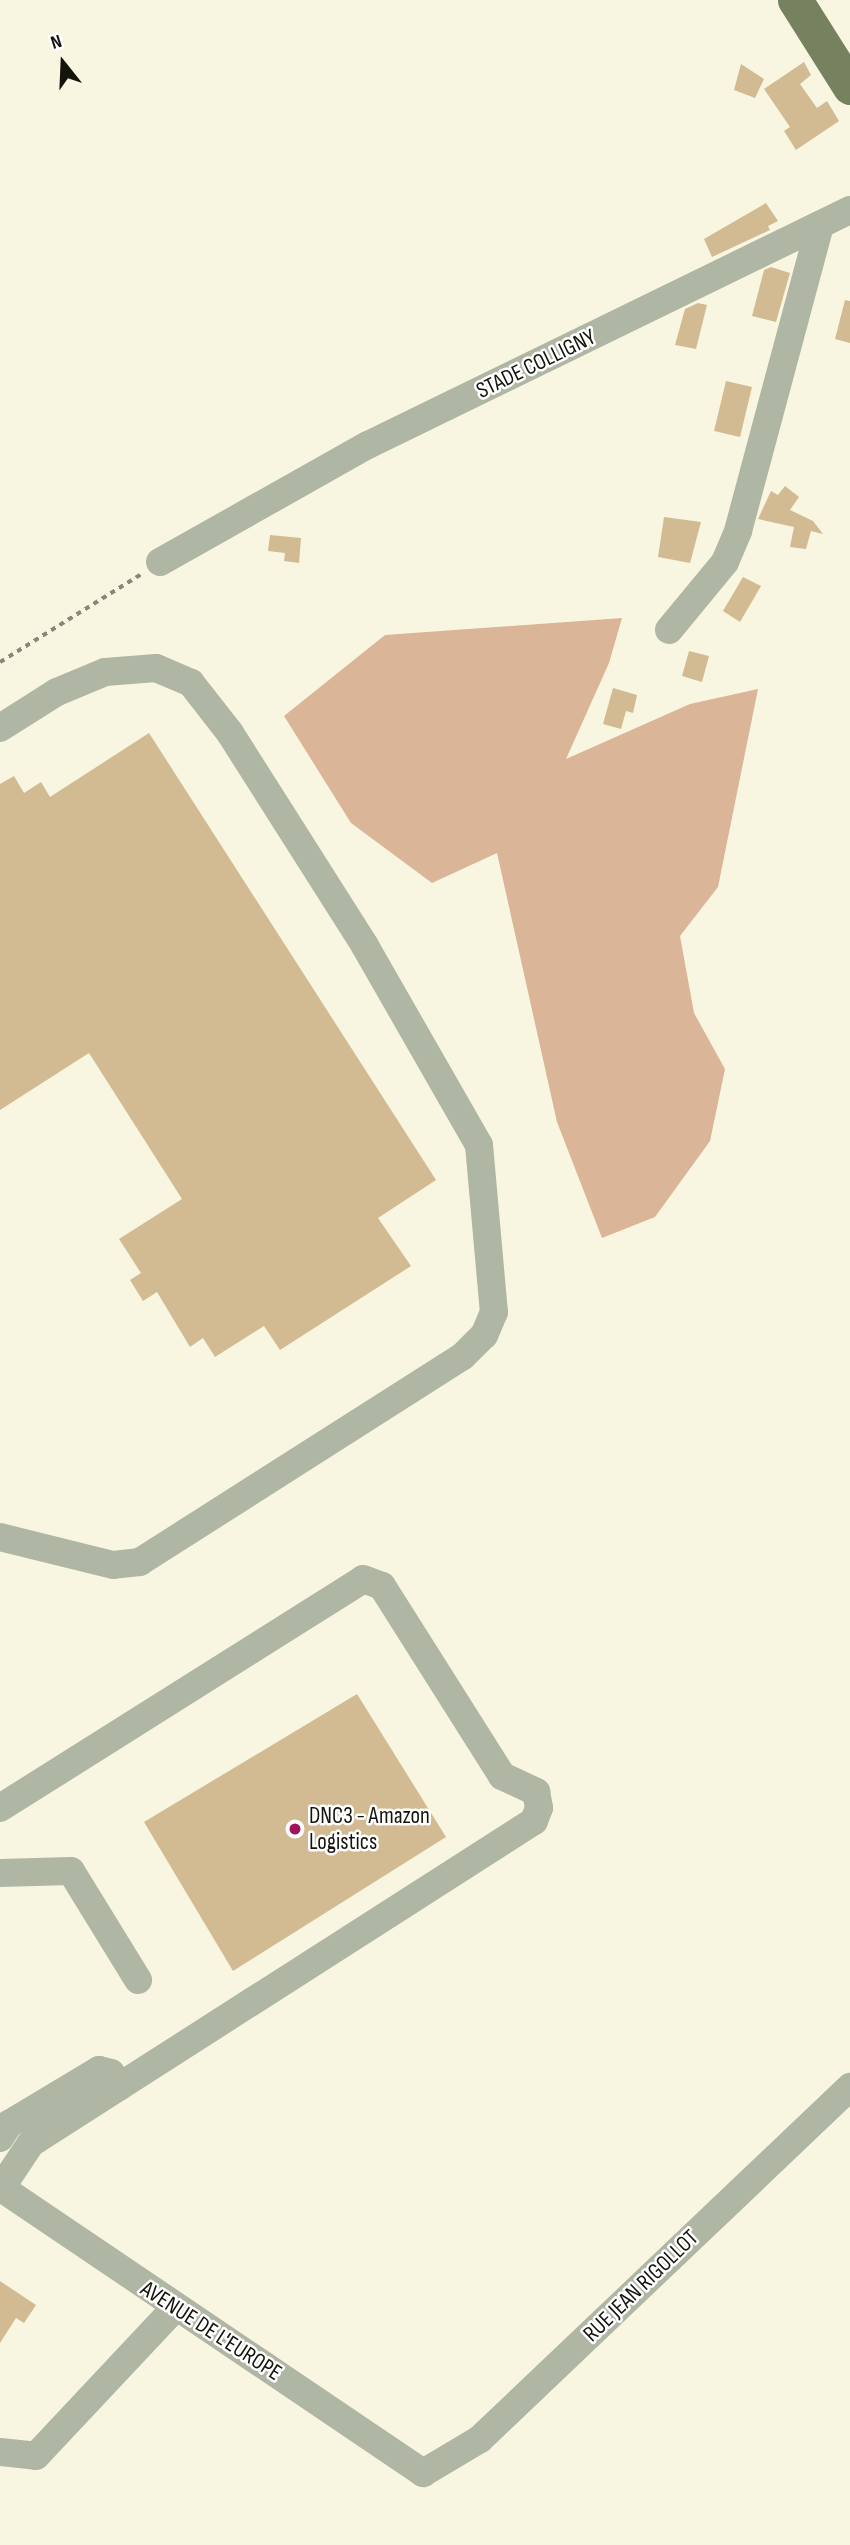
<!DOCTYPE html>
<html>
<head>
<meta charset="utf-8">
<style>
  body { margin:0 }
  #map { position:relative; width:850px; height:2545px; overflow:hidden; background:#f8f6e0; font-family:"Sofia Sans Condensed",sans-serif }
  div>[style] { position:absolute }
  .forest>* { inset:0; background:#dbb597 }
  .building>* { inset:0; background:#d2bb92 }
  .path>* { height:3.5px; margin-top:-1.75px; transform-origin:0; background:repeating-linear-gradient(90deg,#898779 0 5px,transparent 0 10px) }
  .minor>* { height:28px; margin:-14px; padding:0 14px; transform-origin:14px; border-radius:14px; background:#afb6a3 }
  .major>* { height:35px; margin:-17.5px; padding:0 17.5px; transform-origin:17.5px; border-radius:17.5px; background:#768160 }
  .dots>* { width:19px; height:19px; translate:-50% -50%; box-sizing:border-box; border:4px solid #fff; border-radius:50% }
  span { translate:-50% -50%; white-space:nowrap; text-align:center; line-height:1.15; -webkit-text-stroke:5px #fff; paint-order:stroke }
  .street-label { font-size:23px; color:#14130c }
  .poi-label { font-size:23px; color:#14130c }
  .left { translate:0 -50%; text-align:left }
  .north { position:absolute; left:28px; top:28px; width:70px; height:70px; -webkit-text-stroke:5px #fff; paint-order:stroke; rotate:342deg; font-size:19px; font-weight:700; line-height:28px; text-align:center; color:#14130c }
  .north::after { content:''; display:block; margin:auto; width:24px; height:32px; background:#14130c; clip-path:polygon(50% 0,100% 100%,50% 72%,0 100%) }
</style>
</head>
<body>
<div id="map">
  <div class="forest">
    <i style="clip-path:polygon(622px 618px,609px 663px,566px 759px,690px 704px,758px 689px,718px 887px,680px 936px,694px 1013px,725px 1069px,710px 1141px,655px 1217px,602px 1238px,557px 1122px,497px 853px,432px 883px,351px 823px,284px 716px,385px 635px)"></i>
  </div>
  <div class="building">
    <i style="clip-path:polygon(804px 62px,811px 75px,800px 84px,817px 108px,827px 101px,839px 121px,796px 150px,784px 131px,790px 127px,764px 89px)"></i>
    <i style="clip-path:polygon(741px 64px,764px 79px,755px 98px,734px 90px)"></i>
    <i style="clip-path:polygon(766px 203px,778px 221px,768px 226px,770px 230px,712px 257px,704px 239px)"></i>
    <i style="clip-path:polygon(771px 267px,790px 273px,776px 322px,752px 316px,764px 270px)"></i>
    <i style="clip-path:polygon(845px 300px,850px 301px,850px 343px,835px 339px)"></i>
    <i style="clip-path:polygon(698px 303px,707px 305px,696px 349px,675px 345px,685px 309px)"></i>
    <i style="clip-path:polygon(726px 381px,752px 387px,740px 437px,714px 431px)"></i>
    <i style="clip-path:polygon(785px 486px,799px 497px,790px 510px,813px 521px,823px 534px,811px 531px,806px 549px,790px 547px,794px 527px,758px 519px,771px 491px,778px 495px)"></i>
    <i style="clip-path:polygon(664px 517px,701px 522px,690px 563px,658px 557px)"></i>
    <i style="clip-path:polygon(270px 535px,301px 538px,299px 563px,284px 561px,285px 553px,268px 551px)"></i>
    <i style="clip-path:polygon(743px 577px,761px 586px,740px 622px,723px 611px)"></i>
    <i style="clip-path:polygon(689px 651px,709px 656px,702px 682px,682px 676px)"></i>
    <i style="clip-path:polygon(613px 688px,637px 695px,633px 713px,626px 711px,621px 729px,603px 724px)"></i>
    <i style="clip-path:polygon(149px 733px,436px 1180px,378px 1218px,411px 1266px,280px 1350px,264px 1326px,215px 1357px,203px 1338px,190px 1347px,157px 1292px,143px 1301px,130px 1280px,141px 1273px,119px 1239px,182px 1199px,89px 1053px,0 1110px,0 784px,14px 776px,24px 793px,41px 782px,50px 797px)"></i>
    <i style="clip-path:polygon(357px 1694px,446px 1837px,233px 1971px,144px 1822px)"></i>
    <i style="clip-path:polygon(0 2281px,36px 2305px,24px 2323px,16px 2318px,0 2343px)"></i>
  </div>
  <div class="path">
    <i style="left:0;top:662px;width:168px;rotate:-31.9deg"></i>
  </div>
  <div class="minor">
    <i style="left:160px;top:562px;width:239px;rotate:-29.4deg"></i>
    <i style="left:368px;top:445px;width:536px;rotate:-25.99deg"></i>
    <i style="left:669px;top:630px;width:88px;rotate:-50.5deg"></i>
    <i style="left:725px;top:562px;width:34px;rotate:-67deg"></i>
    <i style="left:738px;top:531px;width:317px;rotate:-75deg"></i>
    <i style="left:0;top:728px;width:67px;rotate:-32.3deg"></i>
    <i style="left:57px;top:692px;width:52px;rotate:-22.6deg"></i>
    <i style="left:105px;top:672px;width:51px;rotate:-4.5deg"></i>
    <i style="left:156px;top:668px;width:38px;rotate:23deg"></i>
    <i style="left:191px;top:683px;width:63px;rotate:52deg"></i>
    <i style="left:230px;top:733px;width:252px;rotate:57.6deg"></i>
    <i style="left:365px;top:946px;width:229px;rotate:60.2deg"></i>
    <i style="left:479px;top:1145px;width:168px;rotate:84.9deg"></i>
    <i style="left:494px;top:1312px;width:25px;rotate:113deg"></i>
    <i style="left:484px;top:1335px;width:30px;rotate:135deg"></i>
    <i style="left:463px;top:1356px;width:383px;rotate:147.5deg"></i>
    <i style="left:140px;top:1562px;width:27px;rotate:174deg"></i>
    <i style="left:113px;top:1565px;width:116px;rotate:-166.1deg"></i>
    <i style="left:0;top:1808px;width:429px;rotate:-32.2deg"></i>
    <i style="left:363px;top:1579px;width:20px;rotate:20deg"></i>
    <i style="left:382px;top:1586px;width:225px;rotate:57.7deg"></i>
    <i style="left:502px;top:1776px;width:38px;rotate:25deg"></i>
    <i style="left:536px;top:1792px;width:16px;rotate:79deg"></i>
    <i style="left:539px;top:1808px;width:14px;rotate:111deg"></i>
    <i style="left:534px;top:1821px;width:597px;rotate:147.37deg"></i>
    <i style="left:31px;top:2143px;width:54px;rotate:123.7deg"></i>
    <i style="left:0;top:1873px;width:71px;rotate:-1.6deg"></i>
    <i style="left:71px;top:1871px;width:128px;rotate:58.4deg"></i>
    <i style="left:0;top:2138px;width:17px;rotate:-57deg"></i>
    <i style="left:9px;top:2124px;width:105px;rotate:-31deg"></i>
    <i style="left:99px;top:2070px;width:12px;rotate:14deg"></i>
    <i style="left:111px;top:2073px;width:16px;rotate:60deg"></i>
    <i style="left:0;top:2187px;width:511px;rotate:34.06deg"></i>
    <i style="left:423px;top:2473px;width:66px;rotate:-30.8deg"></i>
    <i style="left:480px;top:2439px;width:511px;rotate:-43.57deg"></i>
    <i style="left:0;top:2452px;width:36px;rotate:6deg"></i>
    <i style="left:36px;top:2456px;width:203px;rotate:-46.8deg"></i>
  </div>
  <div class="major">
    <i style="left:795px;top:0;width:103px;rotate:57.7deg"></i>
  </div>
  <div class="dots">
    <i style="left:295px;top:1829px;background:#a1145c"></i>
  </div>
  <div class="street-label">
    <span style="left:536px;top:364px;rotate:-26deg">STADE COLLIGNY</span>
    <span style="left:641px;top:2286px;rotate:-44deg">RUE JEAN RIGOLLOT</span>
    <span style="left:211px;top:2331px;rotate:33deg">AVENUE DE L'EUROPE</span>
  </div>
  <div class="poi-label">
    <span class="left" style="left:309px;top:1829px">DNC3 - Amazon<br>Logistics</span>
  </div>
  <div class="north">N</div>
</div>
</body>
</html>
